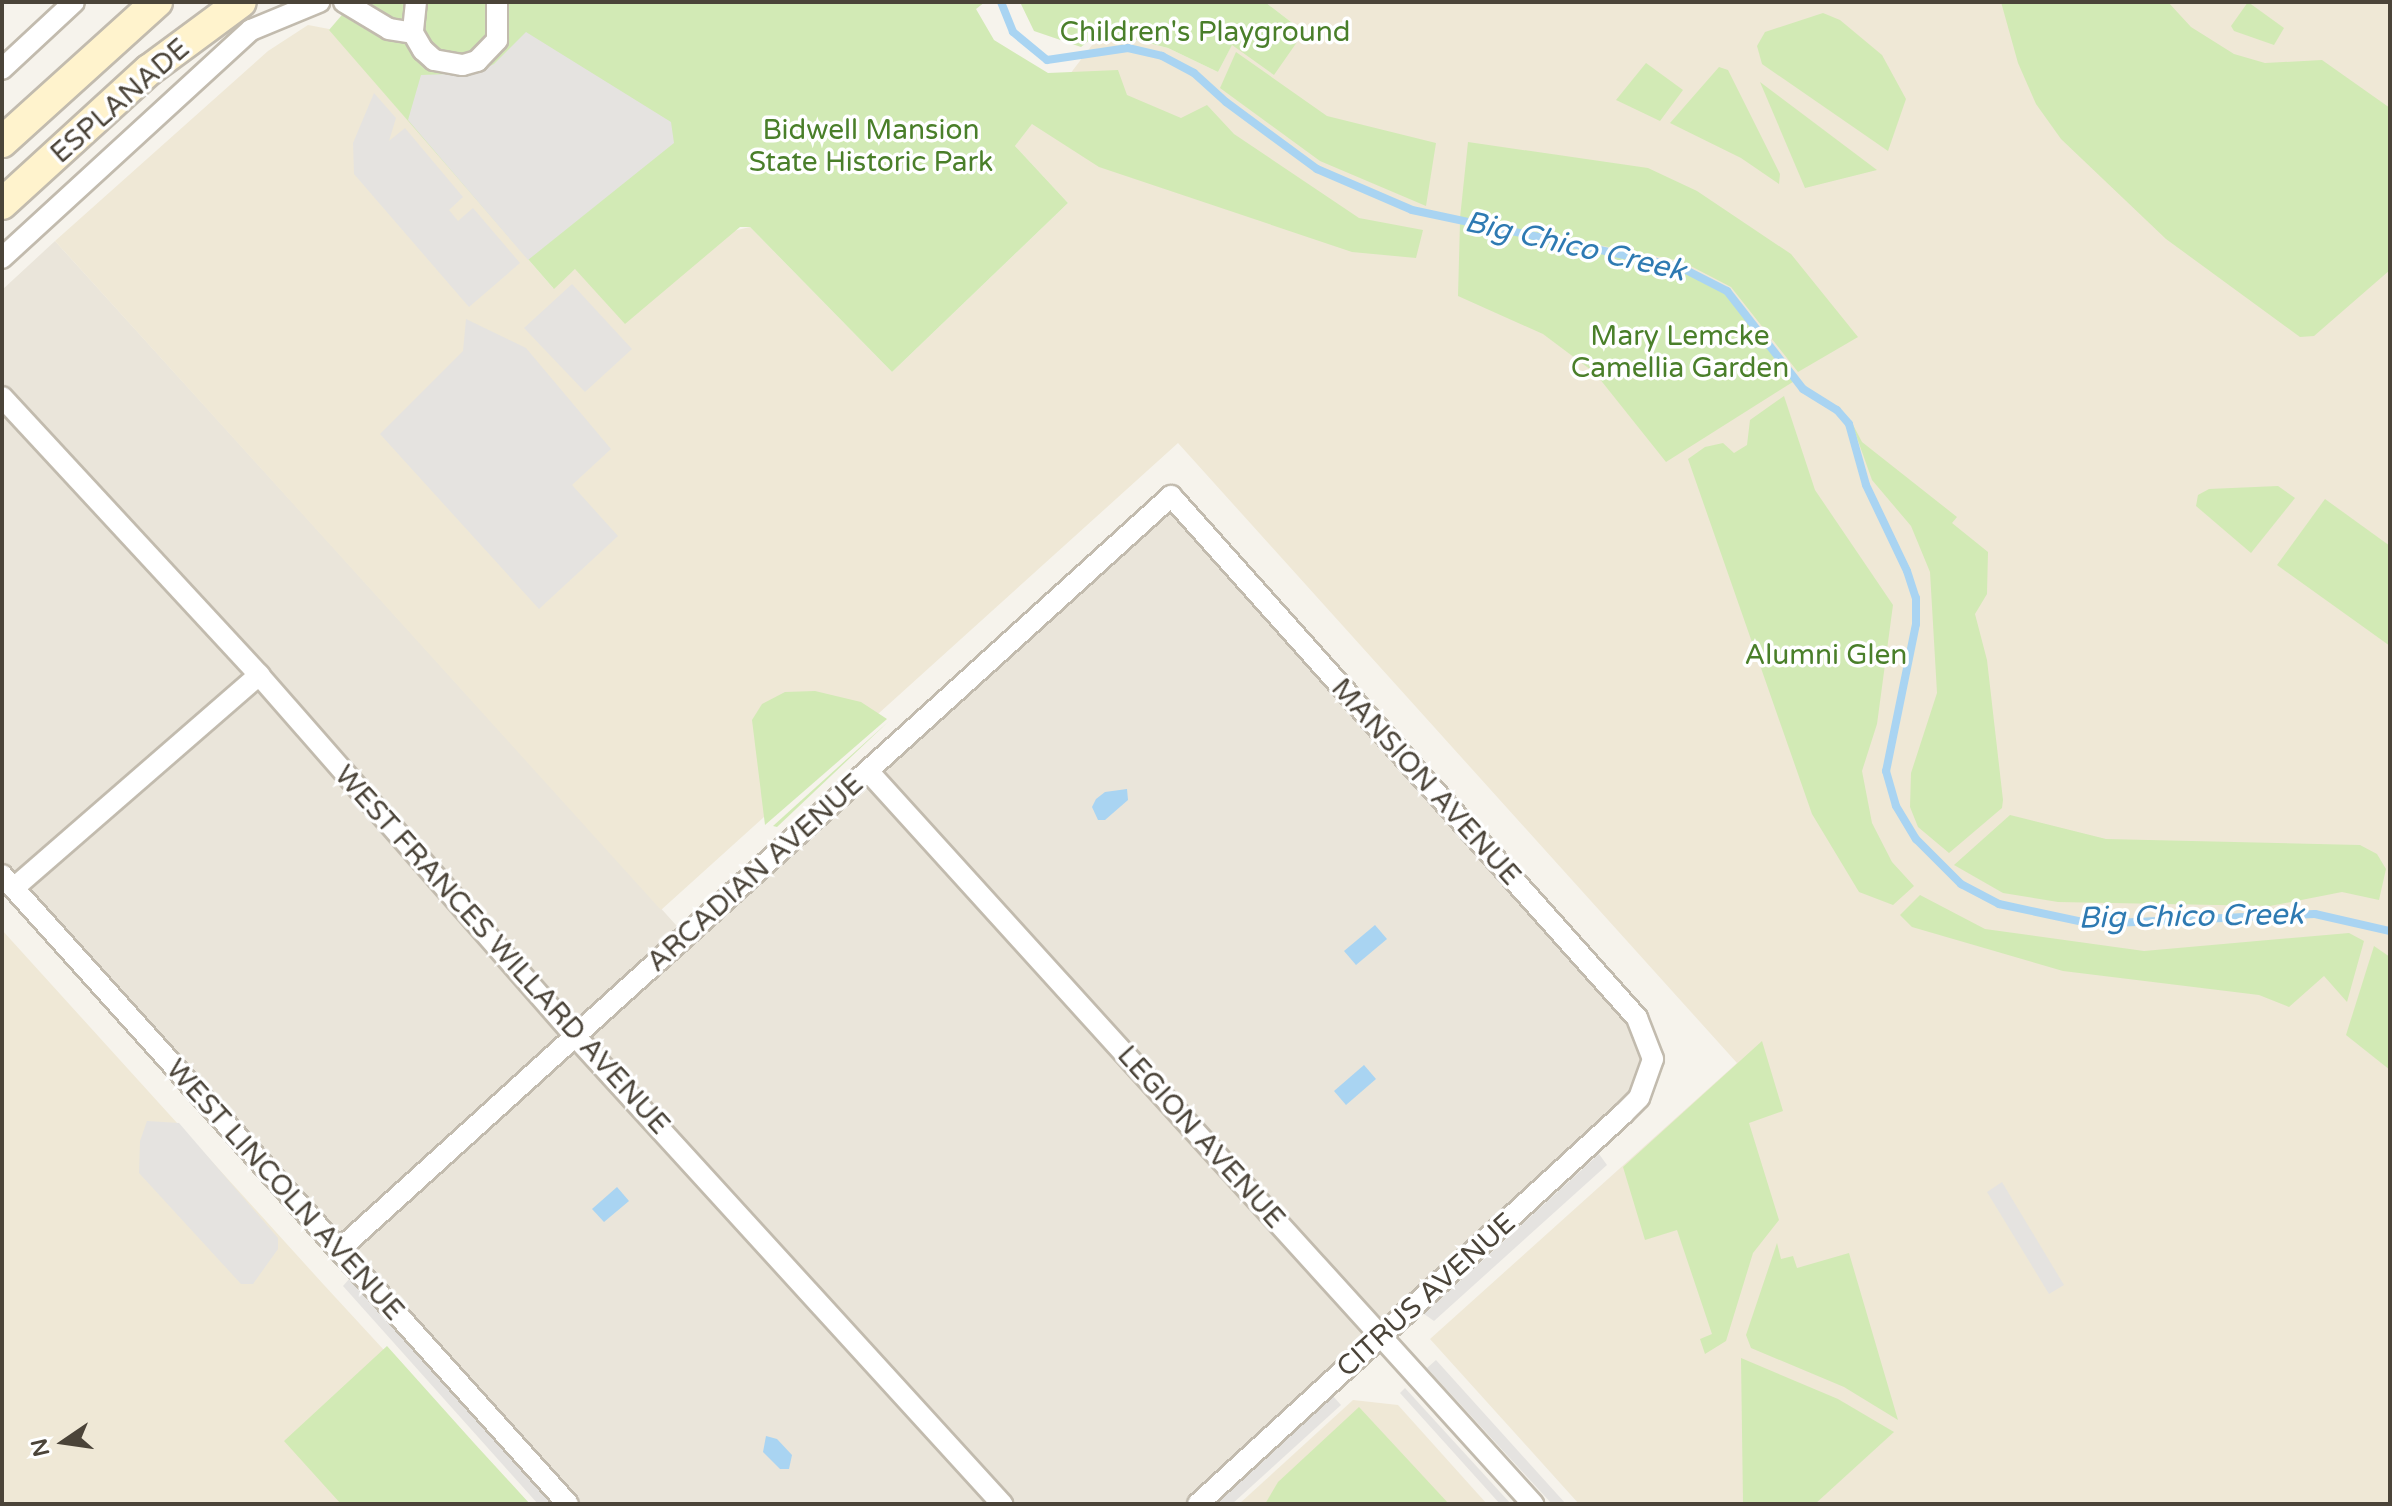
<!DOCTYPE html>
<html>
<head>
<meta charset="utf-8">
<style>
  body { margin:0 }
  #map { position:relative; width:2392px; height:1506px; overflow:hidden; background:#f6f3ec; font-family:"Varela Round",sans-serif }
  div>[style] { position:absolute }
  .residential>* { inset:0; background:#eae5da }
  .education>* { inset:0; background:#efe8d6 }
  .green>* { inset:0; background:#d2eab5 }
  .parking>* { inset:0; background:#e5e3e0 }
  .water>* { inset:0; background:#a9d4f2 }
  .stream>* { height:8px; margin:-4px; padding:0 4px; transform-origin:4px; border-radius:4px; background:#a9d4f2 }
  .roads { filter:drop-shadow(2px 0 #c2bbae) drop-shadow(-2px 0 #c2bbae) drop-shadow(0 2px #c2bbae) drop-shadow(0 -2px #c2bbae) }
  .minor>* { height:20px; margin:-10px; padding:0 10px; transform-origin:10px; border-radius:10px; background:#fff }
  .secondary>* { height:30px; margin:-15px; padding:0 15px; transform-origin:15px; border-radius:15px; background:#fff3cd }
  span { translate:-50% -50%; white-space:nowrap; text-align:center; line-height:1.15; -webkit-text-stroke:7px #fff; paint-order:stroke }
  .park-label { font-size:28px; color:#4a7f2a }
  .street-label { font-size:28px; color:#4b4439 }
  .water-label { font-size:30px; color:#2e7ab2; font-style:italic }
  .frame { position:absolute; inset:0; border:4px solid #4b4439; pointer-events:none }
  .north { position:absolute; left:24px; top:1402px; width:80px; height:80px; -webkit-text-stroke:6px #fff; paint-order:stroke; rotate:257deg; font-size:22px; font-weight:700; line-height:32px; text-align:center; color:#4b4439 }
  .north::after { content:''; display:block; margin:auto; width:28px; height:36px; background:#4b4439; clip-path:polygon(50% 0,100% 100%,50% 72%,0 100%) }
</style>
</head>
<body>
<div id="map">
  <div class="residential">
    <i style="clip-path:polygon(55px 241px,686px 936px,1171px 496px,1637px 1018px,1649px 1080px,1198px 1504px,568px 1504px,2px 877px,2px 290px)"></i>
  </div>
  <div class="education">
    <i style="clip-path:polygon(1265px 2px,2390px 2px,2390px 1504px,1579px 1504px,1430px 1339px,1737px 1063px,1178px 443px,661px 910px,55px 241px,268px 51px,308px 25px,329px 29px,553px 288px,575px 269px,750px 227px,892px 372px,1068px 203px,1015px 146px,1102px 32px,1168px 48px,1218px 72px,1232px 44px,1304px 32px)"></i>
    <i style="clip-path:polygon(2px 930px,324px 1285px,526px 1504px,2px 1504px)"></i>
    <i style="clip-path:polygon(1353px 1400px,1398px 1405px,1487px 1504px,1239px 1504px)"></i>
  </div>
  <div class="green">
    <i style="clip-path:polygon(353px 2px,985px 2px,976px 9px,994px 40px,1048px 73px,1118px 70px,1127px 95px,1181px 118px,1207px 105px,1234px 134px,1359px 218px,1423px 230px,1416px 258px,1352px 252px,1099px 167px,1032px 124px,1015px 146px,1068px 203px,892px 372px,750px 227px,740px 227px,625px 324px,575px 269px,554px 289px,329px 30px)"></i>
    <i style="clip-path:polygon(1020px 2px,1265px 2px,1304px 32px,1274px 75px,1232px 45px,1218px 72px,1168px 48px,1101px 31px,1081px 47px,1034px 31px)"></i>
    <i style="clip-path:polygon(2001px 2px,2168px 2px,2191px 27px,2234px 54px,2265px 63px,2322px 60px,2390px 108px,2390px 270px,2314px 336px,2300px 337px,2166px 239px,2061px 139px,2036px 104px,2018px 63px)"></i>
    <i style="clip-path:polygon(2248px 2px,2284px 28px,2274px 45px,2234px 31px,2231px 26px)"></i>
    <i style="clip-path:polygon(1823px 13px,1840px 20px,1882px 55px,1906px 99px,1888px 151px,1762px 64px,1757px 46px,1765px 32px)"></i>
    <i style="clip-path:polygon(1236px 52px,1327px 116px,1436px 143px,1426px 206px,1320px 161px,1220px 88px)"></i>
    <i style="clip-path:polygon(1646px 63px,1683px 90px,1660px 121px,1616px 100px)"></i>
    <i style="clip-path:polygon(1719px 67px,1728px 70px,1780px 174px,1779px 184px,1741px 158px,1670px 123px)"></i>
    <i style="clip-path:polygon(1760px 82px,1877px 170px,1805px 188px)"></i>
    <i style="clip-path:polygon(1468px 142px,1648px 168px,1697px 191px,1791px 254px,1858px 337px,1798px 372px,1731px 287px,1681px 261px,1460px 218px)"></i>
    <i style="clip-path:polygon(1460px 222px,1680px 267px,1727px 291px,1796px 380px,1666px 462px,1595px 373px,1543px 334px,1458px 296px)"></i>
    <i style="clip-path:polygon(1784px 396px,1815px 490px,1893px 605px,1877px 724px,1862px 771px,1872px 823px,1892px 862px,1914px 886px,1893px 905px,1859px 892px,1812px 814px,1688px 459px,1705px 447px,1723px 443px,1734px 453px,1747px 445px,1750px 420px)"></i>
    <i style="clip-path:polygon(1851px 421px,1862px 442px,1957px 517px,1952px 523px,1988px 552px,1987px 594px,1975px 614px,1987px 660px,2003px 800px,2002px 808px,1949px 853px,1918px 827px,1910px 807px,1911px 773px,1937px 693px,1930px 572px,1911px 526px,1872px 480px)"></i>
    <i style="clip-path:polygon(2278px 486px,2295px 498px,2251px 553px,2196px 506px,2198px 495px,2209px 489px)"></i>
    <i style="clip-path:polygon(2325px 499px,2390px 546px,2390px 646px,2277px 565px)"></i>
    <i style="clip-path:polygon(815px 691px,861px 702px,887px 719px,765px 825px,752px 720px,762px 704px,785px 692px)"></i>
    <i style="clip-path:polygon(889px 721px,777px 827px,773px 826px)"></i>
    <i style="clip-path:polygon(2010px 815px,2106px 839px,2360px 845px,2377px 854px,2386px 869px,2379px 900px,2342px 892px,2270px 906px,2058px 902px,2003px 893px,1954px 865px)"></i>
    <i style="clip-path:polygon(1920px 895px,1985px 929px,2144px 951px,2349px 933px,2364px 941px,2347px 1002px,2324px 976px,2289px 1007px,2259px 995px,2063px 971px,1912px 927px,1900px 915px)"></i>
    <i style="clip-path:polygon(2374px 946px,2390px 957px,2390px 1070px,2346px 1035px)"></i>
    <i style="clip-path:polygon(1762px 1041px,1783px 1111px,1749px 1123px,1779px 1220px,1753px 1253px,1726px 1341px,1705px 1354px,1700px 1339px,1712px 1334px,1677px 1230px,1645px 1240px,1623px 1167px)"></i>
    <i style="clip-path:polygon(1777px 1243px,1781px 1259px,1793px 1256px,1797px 1268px,1849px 1253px,1898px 1420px,1844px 1387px,1751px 1348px,1746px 1335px)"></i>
    <i style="clip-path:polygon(387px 1346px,474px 1443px,530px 1504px,341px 1504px,284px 1441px)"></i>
    <i style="clip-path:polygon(1741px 1358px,1838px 1399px,1894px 1432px,1815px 1504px,1743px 1504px)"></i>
    <i style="clip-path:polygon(1359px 1407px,1449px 1504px,1265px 1504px,1278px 1482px)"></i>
  </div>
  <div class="parking">
    <i style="clip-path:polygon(526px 32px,671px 122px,674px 143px,528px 260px,408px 120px,421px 75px,476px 73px,494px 64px)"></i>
    <i style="clip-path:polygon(374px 93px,396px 118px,389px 141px,405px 128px,463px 197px,449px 210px,458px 221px,473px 208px,520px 263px,469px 307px,354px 174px,353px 143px)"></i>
    <i style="clip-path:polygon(572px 284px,632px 349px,585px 392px,524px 328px)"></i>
    <i style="clip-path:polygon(466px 319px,526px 348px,611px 449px,572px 485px,618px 536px,539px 609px,380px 434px,463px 351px)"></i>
    <i style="clip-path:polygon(147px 1121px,179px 1123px,278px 1238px,278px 1249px,253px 1284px,241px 1284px,139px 1173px,140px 1141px)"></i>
    <i style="clip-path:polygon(1599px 1154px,1607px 1165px,1434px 1321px,1424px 1314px)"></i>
    <i style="clip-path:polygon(2002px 1182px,2064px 1285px,2049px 1294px,1987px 1192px)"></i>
    <i style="clip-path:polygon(350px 1278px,556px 1504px,538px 1504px,343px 1286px)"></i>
    <i style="clip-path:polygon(1436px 1360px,1566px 1504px,1552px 1504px,1427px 1368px)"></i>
    <i style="clip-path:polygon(1405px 1388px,1511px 1504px,1500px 1504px,1400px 1393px)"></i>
    <i style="clip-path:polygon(1332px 1395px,1341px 1405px,1232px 1504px,1213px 1504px)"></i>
  </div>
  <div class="water">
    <i style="clip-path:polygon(1127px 789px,1128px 800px,1105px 820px,1098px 820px,1092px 807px,1096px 799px,1105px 792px)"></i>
    <i style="clip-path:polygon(1375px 925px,1387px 939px,1356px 965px,1344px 951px)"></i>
    <i style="clip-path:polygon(1364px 1065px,1376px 1079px,1346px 1105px,1334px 1091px)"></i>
    <i style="clip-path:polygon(617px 1187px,629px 1201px,604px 1222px,592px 1209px)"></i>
    <i style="clip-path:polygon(766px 1436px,777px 1439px,792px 1455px,789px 1469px,780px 1469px,763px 1452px)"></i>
  </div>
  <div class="stream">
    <i style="left:1001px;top:2px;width:32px;rotate:68deg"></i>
    <i style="left:1013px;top:32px;width:44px;rotate:39.5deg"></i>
    <i style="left:1047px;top:60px;width:82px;rotate:-8.4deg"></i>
    <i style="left:1128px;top:48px;width:35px;rotate:13deg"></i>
    <i style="left:1162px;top:56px;width:36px;rotate:28deg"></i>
    <i style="left:1194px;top:73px;width:43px;rotate:42.2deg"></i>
    <i style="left:1226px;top:102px;width:113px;rotate:36.4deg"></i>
    <i style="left:1317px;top:169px;width:103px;rotate:23.3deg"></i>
    <i style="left:1412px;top:210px;width:274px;rotate:12deg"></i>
    <i style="left:1680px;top:267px;width:53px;rotate:27.1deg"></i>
    <i style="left:1727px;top:291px;width:124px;rotate:52.2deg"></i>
    <i style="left:1803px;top:389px;width:40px;rotate:32deg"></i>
    <i style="left:1837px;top:410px;width:18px;rotate:49deg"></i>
    <i style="left:1849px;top:424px;width:63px;rotate:74.4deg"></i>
    <i style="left:1866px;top:485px;width:95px;rotate:64.5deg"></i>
    <i style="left:1907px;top:571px;width:28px;rotate:72deg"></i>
    <i style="left:1916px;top:598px;width:26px;rotate:90deg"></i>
    <i style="left:1916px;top:624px;width:150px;rotate:101.5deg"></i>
    <i style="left:1886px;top:771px;width:36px;rotate:74deg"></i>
    <i style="left:1896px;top:806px;width:39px;rotate:59deg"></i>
    <i style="left:1916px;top:839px;width:64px;rotate:45deg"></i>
    <i style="left:1961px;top:884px;width:43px;rotate:27.8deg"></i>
    <i style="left:1999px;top:904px;width:95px;rotate:12.1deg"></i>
    <i style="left:2092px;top:924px;width:223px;rotate:-2.6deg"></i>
    <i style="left:2315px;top:914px;width:77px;rotate:12.8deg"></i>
  </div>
  <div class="roads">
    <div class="minor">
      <i style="left:344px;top:2px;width:52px;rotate:31deg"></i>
      <i style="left:389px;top:29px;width:24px;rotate:9deg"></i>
      <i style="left:416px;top:2px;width:31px;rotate:96deg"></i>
      <i style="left:413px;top:33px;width:20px;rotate:60deg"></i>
      <i style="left:423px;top:50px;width:15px;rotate:42deg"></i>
      <i style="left:434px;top:60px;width:29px;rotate:10deg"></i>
      <i style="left:463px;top:65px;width:15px;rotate:-16deg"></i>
      <i style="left:477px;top:61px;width:29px;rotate:-46deg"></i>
      <i style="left:497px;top:40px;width:38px;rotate:-90deg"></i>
      <i style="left:2px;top:69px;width:98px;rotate:-42.9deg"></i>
      <i style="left:2px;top:258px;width:338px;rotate:-42.5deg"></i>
      <i style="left:251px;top:30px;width:74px;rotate:-22.4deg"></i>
      <i style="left:2px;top:397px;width:379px;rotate:47.2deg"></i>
      <i style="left:259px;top:675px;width:480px;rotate:48.8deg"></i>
      <i style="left:575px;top:1036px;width:634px;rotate:47.62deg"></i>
      <i style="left:868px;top:771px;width:990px;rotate:47.78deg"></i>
      <i style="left:2px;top:875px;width:846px;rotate:48.02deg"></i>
      <i style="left:14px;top:888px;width:325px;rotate:-41deg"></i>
      <i style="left:339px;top:1250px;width:1123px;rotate:-42.18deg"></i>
      <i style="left:1171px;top:496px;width:700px;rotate:48.24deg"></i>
      <i style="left:1637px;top:1018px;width:44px;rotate:68.7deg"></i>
      <i style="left:1653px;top:1059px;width:41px;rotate:109.7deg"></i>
      <i style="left:1639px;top:1098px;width:23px;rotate:135deg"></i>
      <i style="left:1623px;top:1114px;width:577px;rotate:137.46deg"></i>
    </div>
    <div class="secondary">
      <i style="left:2px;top:142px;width:209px;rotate:-42.1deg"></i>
      <i style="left:2px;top:204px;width:199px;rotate:-42.4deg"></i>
      <i style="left:149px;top:70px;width:114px;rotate:-36.5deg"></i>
    </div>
  </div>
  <div class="park-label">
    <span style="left:1205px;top:32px">Children's Playground</span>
    <span style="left:871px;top:146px">Bidwell Mansion<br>State Historic Park</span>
    <span style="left:1680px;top:352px">Mary Lemcke<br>Camellia Garden</span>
    <span style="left:1826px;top:655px">Alumni Glen</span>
  </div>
  <div class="street-label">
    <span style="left:120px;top:101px;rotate:-41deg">ESPLANADE</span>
    <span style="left:1426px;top:782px;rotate:48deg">MANSION AVENUE</span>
    <span style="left:755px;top:873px;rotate:-42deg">ARCADIAN AVENUE</span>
    <span style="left:502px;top:950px;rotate:48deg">WEST FRANCES WILLARD AVENUE</span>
    <span style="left:1201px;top:1137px;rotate:48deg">LEGION AVENUE</span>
    <span style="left:285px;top:1190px;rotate:48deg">WEST LINCOLN AVENUE</span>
    <span style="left:1426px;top:1295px;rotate:-42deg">CITRUS AVENUE</span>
  </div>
  <div class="water-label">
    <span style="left:1575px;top:247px;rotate:13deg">Big Chico Creek</span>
    <span style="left:2191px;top:917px;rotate:-1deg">Big Chico Creek</span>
  </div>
  <div class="frame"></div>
  <div class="north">N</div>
</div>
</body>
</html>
